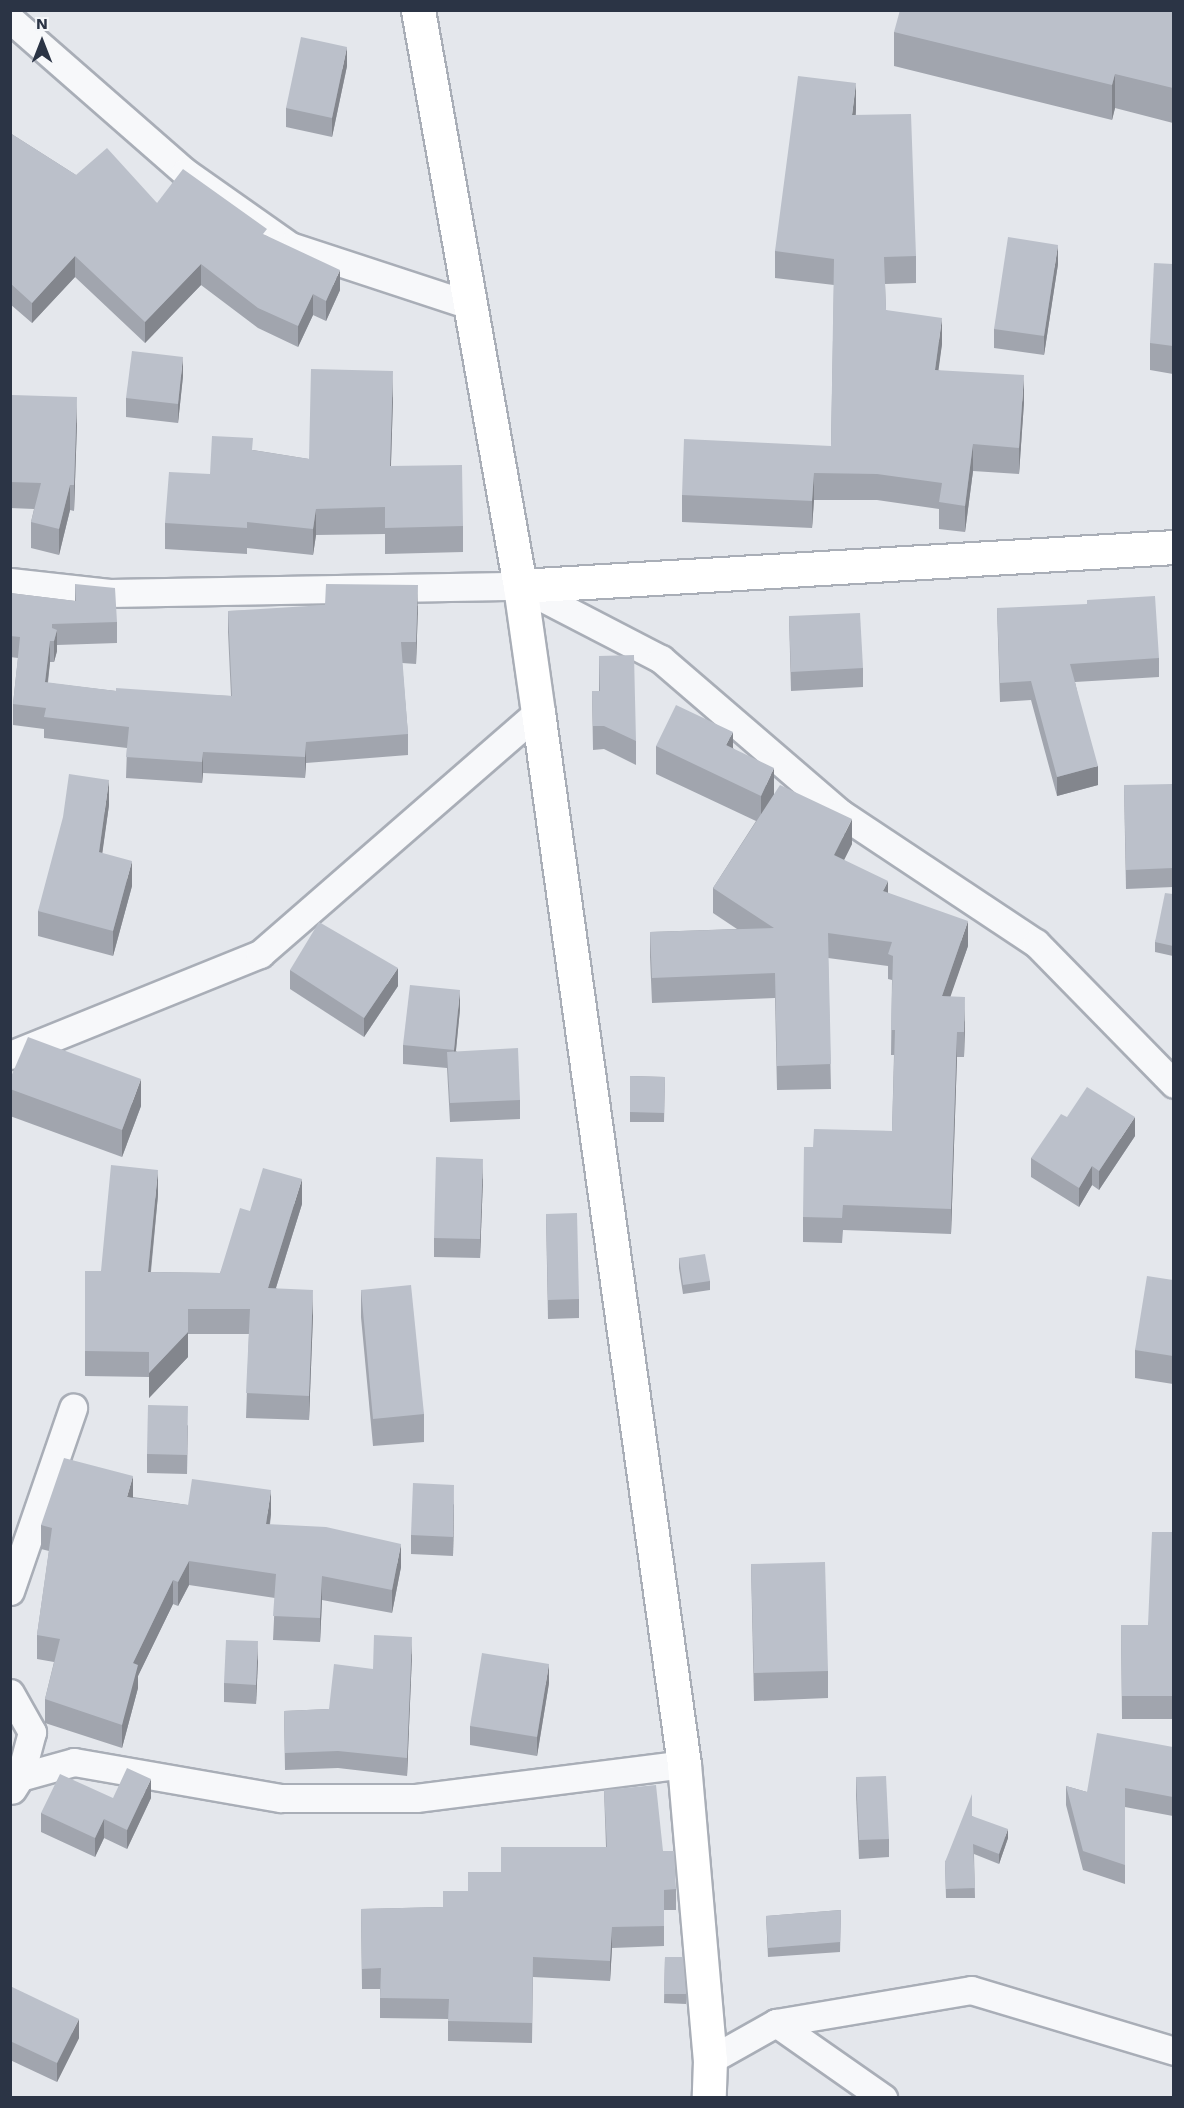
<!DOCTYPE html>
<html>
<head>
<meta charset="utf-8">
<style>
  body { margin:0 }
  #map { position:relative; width:1184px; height:2108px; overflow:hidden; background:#e4e7ec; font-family:"Work Sans",sans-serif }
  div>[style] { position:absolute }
  .roads { filter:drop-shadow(2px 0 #a9aeb7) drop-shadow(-2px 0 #a9aeb7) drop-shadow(0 2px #a9aeb7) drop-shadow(0 -2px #a9aeb7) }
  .street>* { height:27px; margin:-13.5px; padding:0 13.5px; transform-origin:13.5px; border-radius:13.5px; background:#f7f8fa }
  .secondary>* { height:33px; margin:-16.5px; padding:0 16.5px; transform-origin:16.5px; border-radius:16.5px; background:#fff }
  .wall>* { inset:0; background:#a1a5ae }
  .shaded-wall>* { inset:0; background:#83868d }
  .building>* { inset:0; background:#bbc0ca }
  span { translate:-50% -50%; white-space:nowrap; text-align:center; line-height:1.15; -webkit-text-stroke:6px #f4f6f9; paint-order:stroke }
  .frame { position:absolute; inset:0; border:12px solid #2b3445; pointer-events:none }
  .north { position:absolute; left:12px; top:12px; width:60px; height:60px; -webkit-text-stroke:4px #f4f6f9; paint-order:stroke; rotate:0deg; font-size:16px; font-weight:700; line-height:24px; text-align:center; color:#2b3445 }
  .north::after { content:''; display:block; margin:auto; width:21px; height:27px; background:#2b3445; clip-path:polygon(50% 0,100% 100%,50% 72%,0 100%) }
</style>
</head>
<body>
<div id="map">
  <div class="roads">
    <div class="street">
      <i style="left:10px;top:19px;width:232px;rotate:41.2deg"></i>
      <i style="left:185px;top:172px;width:128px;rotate:35.2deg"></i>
      <i style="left:290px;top:246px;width:192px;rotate:18.2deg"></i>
      <i style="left:10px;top:582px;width:100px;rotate:6.3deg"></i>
      <i style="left:109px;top:593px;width:411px;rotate:-1deg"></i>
      <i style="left:520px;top:586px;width:159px;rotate:27.4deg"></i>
      <i style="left:661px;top:659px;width:236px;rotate:40.7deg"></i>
      <i style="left:840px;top:813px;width:235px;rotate:33.6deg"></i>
      <i style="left:1036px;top:943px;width:197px;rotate:45.6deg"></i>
      <i style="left:10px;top:1055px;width:270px;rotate:-22deg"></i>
      <i style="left:260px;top:954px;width:369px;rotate:-41deg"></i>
      <i style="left:10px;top:1591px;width:194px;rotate:-71deg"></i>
      <i style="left:10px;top:1693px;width:45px;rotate:60.6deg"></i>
      <i style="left:32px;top:1732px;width:47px;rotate:104.9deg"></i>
      <i style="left:20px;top:1777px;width:15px;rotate:122deg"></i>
      <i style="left:10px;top:1775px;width:10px;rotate:11deg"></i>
      <i style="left:20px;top:1777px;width:56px;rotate:-15.5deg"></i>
      <i style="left:74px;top:1762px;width:210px;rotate:9.9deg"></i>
      <i style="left:281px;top:1798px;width:135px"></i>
      <i style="left:416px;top:1798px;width:270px;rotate:-7.2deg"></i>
      <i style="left:776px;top:2023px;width:131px;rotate:35deg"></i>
      <i style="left:710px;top:2060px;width:76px;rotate:-29.3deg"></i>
      <i style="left:776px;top:2023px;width:198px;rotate:-9.6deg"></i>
      <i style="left:971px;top:1990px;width:212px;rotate:16.7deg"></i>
    </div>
    <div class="secondary">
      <i style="left:418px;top:10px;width:585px;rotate:79.96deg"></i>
      <i style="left:520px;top:586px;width:127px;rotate:81.9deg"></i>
      <i style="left:538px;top:712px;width:1062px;rotate:82.1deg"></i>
      <i style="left:684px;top:1764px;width:297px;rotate:85deg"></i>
      <i style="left:710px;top:2060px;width:38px;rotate:92deg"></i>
      <i style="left:520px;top:586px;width:655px;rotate:-3.41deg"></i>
    </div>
  </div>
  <div class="wall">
    <i style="clip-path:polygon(1173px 10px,1173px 123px,1115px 108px,1112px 120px,894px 66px,894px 32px)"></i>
    <i style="clip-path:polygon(347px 66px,332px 137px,286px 127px,286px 108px)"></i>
    <i style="clip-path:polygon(856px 110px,856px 115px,916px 256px,916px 283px,885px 284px,886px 310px,942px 344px,938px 370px,1024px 402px,1019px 474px,973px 471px,965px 532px,939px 529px,939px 509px,877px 500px,814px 500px,812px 528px,682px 522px,682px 495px,831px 446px,834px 285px,775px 278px,775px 251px)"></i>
    <i style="clip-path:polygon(10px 133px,76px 175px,157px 203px,267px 236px,340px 290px,326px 321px,313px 315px,298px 347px,258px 328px,201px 285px,145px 343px,75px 277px,32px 323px,10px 304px)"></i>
    <i style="clip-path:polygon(1058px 264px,1044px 355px,994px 348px,994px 329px)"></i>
    <i style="clip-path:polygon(1173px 264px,1173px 374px,1150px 370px,1150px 343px)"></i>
    <i style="clip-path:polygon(183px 376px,178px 423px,126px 417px,126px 398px)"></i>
    <i style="clip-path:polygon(393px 397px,391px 466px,463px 526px,463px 552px,385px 554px,385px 534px,316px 535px,313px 555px,247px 548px,247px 554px,165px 549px,165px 523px,210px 474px,253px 450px,309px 459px)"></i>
    <i style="clip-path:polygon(77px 423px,74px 511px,70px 510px,59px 555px,31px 548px,31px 522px,34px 509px,10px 508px,10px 424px)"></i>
    <i style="clip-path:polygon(75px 584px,117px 622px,117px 643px,57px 645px,57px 651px,54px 662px,50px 662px,48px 683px,116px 691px,231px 696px,228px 632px,228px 611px,418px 606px,416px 664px,402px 663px,408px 734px,408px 755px,306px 763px,305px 778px,203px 773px,202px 783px,126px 778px,127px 748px,44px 738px,44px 729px,13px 725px,13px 704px,18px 658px,10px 657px,10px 593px,75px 601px)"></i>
    <i style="clip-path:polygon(997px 608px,1159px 658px,1159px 677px,1075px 682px,1098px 785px,1057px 796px,1031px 700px,1000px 702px)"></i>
    <i style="clip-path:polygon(789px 616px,863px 668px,863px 687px,791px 691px)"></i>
    <i style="clip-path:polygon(599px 656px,636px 741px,636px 765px,604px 749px,593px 750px,592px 691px,599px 691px)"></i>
    <i style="clip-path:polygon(656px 746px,733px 748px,774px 794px,852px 844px,844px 860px,888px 893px,968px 946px,950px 996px,965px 1022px,964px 1057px,957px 1057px,951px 1234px,843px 1230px,842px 1243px,803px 1242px,803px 1217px,813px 1147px,892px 1131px,894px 1055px,891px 1055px,892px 980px,888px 979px,888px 966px,828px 958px,831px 1089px,777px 1090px,775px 998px,652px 1003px,650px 957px,650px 932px,737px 929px,713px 913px,713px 888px,756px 821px,656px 774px)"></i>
    <i style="clip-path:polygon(1124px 785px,1173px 838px,1173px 887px,1126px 889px)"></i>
    <i style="clip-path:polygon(109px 805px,102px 853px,132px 886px,113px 956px,38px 936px,38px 911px)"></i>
    <i style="clip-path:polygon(1173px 894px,1173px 956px,1155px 952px,1155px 942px)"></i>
    <i style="clip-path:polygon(290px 970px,398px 986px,364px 1037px,290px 989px)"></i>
    <i style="clip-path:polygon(460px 1009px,456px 1051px,520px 1100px,520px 1119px,450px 1122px,447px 1068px,403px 1064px,403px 1045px)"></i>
    <i style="clip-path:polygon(630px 1076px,665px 1077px,664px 1122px,630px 1122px)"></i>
    <i style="clip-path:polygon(10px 1079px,141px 1106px,122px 1157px,10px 1116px)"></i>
    <i style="clip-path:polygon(1135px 1136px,1099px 1190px,1092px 1185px,1079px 1207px,1031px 1177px,1031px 1158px)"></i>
    <i style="clip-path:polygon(483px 1178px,480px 1258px,434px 1257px,434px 1238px)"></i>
    <i style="clip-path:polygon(158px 1195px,151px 1272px,220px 1273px,250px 1211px,302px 1204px,276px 1288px,313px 1315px,309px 1420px,246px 1418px,249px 1334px,188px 1334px,188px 1357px,149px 1398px,149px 1377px,85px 1376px,85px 1271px,101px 1271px)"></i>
    <i style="clip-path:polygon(546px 1214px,579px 1299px,579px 1318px,548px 1319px)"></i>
    <i style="clip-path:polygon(679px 1258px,710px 1281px,710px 1290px,683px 1294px,679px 1268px)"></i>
    <i style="clip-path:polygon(1173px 1280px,1173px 1384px,1135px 1378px,1135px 1350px)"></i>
    <i style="clip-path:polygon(361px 1290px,424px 1414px,424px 1442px,373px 1446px,361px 1317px)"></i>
    <i style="clip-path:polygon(188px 1425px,187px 1474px,147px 1473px,147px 1454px)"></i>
    <i style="clip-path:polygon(133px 1497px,188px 1505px,271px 1514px,270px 1525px,401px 1567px,392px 1613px,322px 1600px,320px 1642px,273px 1640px,275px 1598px,189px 1585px,178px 1606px,173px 1604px,138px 1676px,138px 1688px,122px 1748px,45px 1723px,45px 1699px,54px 1662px,37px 1659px,37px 1635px,49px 1551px,41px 1549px,41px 1525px)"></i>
    <i style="clip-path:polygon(454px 1504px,453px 1556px,411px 1554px,411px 1535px)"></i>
    <i style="clip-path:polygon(1173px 1532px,1173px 1719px,1122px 1719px,1121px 1625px,1148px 1625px)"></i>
    <i style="clip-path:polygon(751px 1564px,828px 1671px,828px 1698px,754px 1701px)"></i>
    <i style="clip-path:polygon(412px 1654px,407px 1776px,338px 1768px,285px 1770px,284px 1711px,329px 1709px,373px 1669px)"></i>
    <i style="clip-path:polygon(258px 1660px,256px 1704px,224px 1702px,224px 1683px)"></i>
    <i style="clip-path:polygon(549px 1683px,537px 1756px,470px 1745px,470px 1726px)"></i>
    <i style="clip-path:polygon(1173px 1747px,1173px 1816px,1125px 1807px,1125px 1884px,1083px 1870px,1066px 1805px,1066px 1786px,1087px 1792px)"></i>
    <i style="clip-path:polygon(856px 1777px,889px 1839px,889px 1857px,859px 1859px,856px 1796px)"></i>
    <i style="clip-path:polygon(604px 1790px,663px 1851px,676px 1889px,676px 1910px,664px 1910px,664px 1946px,612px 1948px,610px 1981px,533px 1977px,532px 2043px,448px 2041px,448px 2019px,380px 2018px,380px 1989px,362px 1989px,361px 1909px,443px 1907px,501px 1872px,606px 1847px)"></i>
    <i style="clip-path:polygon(113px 1798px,151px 1798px,127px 1849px,104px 1838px,95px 1857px,41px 1832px,41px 1813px)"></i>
    <i style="clip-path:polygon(972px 1816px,1008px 1838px,999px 1864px,974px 1854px,975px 1898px,946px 1898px,945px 1862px)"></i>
    <i style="clip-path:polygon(841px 1910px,840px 1952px,768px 1957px,766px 1916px)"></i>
    <i style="clip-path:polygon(665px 1957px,686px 1994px,686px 2004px,664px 2003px)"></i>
    <i style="clip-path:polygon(10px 1986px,79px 2038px,57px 2082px,10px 2060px)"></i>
  </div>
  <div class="shaded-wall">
    <i style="clip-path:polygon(347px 47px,347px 66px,332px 137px,332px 118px)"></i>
    <i style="clip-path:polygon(1115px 74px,1115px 108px,1112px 120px,1112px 85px)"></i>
    <i style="clip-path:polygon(856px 83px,856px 110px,852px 142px,852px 115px)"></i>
    <i style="clip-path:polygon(1058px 245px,1058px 264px,1044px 355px,1044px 336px)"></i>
    <i style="clip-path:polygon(75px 256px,75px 277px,32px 323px,32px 303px)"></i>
    <i style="clip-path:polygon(201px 264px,201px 285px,145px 343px,145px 322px)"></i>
    <i style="clip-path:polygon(340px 270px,340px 290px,326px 321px,326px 301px)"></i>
    <i style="clip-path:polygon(313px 294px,313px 315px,298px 347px,298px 326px)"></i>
    <i style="clip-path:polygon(942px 318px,942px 344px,935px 396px,935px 370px)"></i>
    <i style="clip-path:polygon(183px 357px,183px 376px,178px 423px,178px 404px)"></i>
    <i style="clip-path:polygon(393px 371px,393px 397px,390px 493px,390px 466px)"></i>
    <i style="clip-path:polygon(1024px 375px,1024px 402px,1019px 474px,1019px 448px)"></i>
    <i style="clip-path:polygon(77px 397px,77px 423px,74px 511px,74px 485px)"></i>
    <i style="clip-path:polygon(973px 444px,973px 471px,965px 532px,965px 506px)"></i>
    <i style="clip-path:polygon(814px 473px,814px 500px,812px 528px,812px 501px)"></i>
    <i style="clip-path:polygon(70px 485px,70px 510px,59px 555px,59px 529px)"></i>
    <i style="clip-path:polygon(316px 509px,316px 535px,313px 555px,313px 529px)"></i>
    <i style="clip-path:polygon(418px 585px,418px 606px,416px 664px,416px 642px)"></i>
    <i style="clip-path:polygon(57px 630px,57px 651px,54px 662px,54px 641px)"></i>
    <i style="clip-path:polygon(50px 641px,50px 662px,45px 703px,45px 682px)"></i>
    <i style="clip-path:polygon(733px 732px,733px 759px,726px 745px)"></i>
    <i style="clip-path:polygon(306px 742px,306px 763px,305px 778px,305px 757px)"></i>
    <i style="clip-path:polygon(203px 752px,203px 773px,202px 783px,202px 762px)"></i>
    <i style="clip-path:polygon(1098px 766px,1098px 785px,1057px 796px,1057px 777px)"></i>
    <i style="clip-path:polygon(774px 768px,774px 795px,761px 824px,761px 796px)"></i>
    <i style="clip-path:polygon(109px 780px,109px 805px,99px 877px,99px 852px)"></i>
    <i style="clip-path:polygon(852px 819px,852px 844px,834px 880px,834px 855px)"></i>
    <i style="clip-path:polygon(132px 861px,132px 886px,113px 956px,113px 931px)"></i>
    <i style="clip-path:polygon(888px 881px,888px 906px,883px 891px)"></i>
    <i style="clip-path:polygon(968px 921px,968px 946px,942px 1021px,942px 996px)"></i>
    <i style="clip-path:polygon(398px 968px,398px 986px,364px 1037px,364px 1018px)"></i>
    <i style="clip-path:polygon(460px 990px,460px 1009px,454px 1069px,454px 1050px)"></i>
    <i style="clip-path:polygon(965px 997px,965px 1022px,964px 1057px,964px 1032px)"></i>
    <i style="clip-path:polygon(957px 1032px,957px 1057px,951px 1234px,951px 1209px)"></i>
    <i style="clip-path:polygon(141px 1079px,141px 1106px,122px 1157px,122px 1130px)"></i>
    <i style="clip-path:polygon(1135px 1117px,1135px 1136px,1099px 1190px,1099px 1171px)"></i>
    <i style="clip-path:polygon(483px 1159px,483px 1178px,480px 1258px,480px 1239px)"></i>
    <i style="clip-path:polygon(1092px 1166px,1092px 1185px,1079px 1207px,1079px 1188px)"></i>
    <i style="clip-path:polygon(158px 1170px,158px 1195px,148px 1297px,148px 1272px)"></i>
    <i style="clip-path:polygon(302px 1179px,302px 1204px,268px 1313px,268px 1288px)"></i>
    <i style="clip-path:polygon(313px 1290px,313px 1315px,309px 1420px,309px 1396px)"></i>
    <i style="clip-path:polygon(188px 1332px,188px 1357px,149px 1398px,149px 1373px)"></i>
    <i style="clip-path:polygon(133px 1476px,133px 1499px,127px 1497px)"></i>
    <i style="clip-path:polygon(454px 1485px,454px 1504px,453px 1556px,453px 1537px)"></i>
    <i style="clip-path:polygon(271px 1490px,271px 1514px,266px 1548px,266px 1524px)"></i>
    <i style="clip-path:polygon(401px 1544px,401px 1567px,392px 1613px,392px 1590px)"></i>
    <i style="clip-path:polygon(189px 1561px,189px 1585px,178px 1606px,178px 1582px)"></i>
    <i style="clip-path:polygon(322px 1576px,322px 1600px,320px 1642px,320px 1618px)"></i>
    <i style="clip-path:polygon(173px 1580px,173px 1604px,138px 1676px,138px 1688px,122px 1748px,122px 1725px,133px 1663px)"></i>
    <i style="clip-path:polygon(412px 1637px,412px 1654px,407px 1776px,407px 1758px)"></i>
    <i style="clip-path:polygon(258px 1641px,258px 1660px,256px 1704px,256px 1685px)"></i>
    <i style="clip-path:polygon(549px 1664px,549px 1683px,537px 1756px,537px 1737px)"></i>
    <i style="clip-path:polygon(151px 1779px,151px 1798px,127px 1849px,127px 1830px)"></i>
    <i style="clip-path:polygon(104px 1819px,104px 1838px,95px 1857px,95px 1838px)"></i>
    <i style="clip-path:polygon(1008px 1829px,1008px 1838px,999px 1864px,999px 1854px)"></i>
    <i style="clip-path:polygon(612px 1927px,612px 1948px,610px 1981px,610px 1961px)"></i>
    <i style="clip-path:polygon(79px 2019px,79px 2038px,57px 2082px,57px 2063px)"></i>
  </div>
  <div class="building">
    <i style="clip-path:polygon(900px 10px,1173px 10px,1173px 88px,1115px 74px,1112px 85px,894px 32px)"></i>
    <i style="clip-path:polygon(301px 37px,347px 47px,332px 118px,286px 108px)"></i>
    <i style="clip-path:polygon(798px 76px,856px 83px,852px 115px,911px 114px,916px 256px,884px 257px,886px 310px,942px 318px,935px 370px,1024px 375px,1019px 448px,973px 444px,965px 506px,939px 502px,942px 483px,877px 474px,814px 473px,812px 501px,682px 495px,684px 439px,831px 446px,834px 259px,775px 251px)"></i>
    <i style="clip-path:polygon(10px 133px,76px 175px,107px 148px,157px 203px,183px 169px,267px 229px,263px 234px,340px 270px,326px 301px,313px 294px,298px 326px,258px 308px,201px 264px,145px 322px,75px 256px,32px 303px,10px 283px)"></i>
    <i style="clip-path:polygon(1008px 237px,1058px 245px,1044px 336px,994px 329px)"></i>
    <i style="clip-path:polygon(1154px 263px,1173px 264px,1173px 346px,1150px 343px)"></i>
    <i style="clip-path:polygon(132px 351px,183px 357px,178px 404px,126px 398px)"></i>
    <i style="clip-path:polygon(311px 369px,393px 371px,390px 466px,462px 465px,463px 526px,385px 528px,385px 507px,316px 509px,313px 529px,247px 522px,247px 528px,165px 523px,169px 472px,210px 474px,212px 436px,253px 438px,252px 450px,309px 459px)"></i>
    <i style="clip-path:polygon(12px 395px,77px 397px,74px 485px,70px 485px,59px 529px,31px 522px,41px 483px,10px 482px,10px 424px)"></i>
    <i style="clip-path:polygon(75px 584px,115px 588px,117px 622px,52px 624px,52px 628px,57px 630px,54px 641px,50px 641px,45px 682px,116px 691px,116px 688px,232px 696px,228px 611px,325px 605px,326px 584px,418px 585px,416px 642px,401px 642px,408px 734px,306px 742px,305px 757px,203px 752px,202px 762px,126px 757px,129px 727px,44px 717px,46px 708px,13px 704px,20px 637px,10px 636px,10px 593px,76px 601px)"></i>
    <i style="clip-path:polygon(1155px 596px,1159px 658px,1070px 664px,1098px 766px,1057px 777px,1031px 681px,1000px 683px,997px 608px,1087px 604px,1087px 600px)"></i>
    <i style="clip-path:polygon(860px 613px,863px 668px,791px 672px,789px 616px)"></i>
    <i style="clip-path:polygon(634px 655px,636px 741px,604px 726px,593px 726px,592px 691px,600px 691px,599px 656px)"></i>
    <i style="clip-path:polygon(676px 705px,733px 732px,726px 745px,774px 768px,761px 796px,656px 746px)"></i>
    <i style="clip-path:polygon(69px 774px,109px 780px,99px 852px,132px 861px,113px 931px,38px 911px,63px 817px)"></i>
    <i style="clip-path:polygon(1172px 784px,1173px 868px,1126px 870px,1124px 785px)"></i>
    <i style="clip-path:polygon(780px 785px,852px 819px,834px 855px,888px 881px,883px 891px,968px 921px,942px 996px,965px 997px,964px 1032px,957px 1032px,951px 1209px,843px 1205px,842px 1218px,803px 1217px,804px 1147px,813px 1147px,814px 1129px,892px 1131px,895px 1030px,891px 1030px,893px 956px,888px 954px,892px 942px,828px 933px,831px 1064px,777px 1066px,775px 973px,652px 978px,650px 932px,774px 928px,713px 888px)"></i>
    <i style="clip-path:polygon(1165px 893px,1173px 894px,1173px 946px,1155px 942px)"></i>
    <i style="clip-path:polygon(319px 922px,398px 968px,364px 1018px,290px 970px)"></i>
    <i style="clip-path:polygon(410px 985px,460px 990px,454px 1050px,403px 1045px)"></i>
    <i style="clip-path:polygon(28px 1037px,141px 1079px,122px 1130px,10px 1089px,10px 1079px)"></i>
    <i style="clip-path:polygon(518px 1048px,520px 1100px,450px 1103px,447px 1052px)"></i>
    <i style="clip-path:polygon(630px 1076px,665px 1077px,664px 1113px,630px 1112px)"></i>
    <i style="clip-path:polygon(1087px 1087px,1135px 1117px,1099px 1171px,1092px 1166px,1079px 1188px,1031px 1158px,1061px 1114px,1067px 1117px)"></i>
    <i style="clip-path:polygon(436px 1157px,483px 1159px,480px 1239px,434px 1238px)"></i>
    <i style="clip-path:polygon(111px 1165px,158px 1170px,148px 1272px,220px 1273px,240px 1208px,250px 1211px,263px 1168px,302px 1179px,268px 1288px,313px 1290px,309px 1396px,246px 1393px,250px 1309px,188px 1309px,188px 1332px,149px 1373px,149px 1352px,85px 1351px,85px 1271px,101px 1271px)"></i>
    <i style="clip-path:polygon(577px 1213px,579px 1299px,548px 1300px,546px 1214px)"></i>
    <i style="clip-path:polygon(705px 1254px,710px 1281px,683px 1285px,679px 1258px)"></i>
    <i style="clip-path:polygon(1147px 1276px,1173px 1280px,1173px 1356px,1135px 1350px)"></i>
    <i style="clip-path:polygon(411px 1285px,424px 1414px,373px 1419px,361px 1290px)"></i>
    <i style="clip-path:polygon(148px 1405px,188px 1406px,187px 1455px,147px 1454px)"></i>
    <i style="clip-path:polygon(64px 1458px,133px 1476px,127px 1497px,188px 1505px,192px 1479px,271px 1490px,266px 1524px,326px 1527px,401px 1544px,392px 1590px,322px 1576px,320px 1618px,273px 1616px,276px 1574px,189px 1561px,178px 1582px,173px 1580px,133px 1663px,138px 1665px,122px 1725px,45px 1699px,60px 1639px,37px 1635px,52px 1528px,41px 1525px)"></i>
    <i style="clip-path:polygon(413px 1483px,454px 1485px,453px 1537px,411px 1535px)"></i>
    <i style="clip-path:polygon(1152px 1532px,1173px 1532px,1173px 1696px,1122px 1696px,1121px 1625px,1148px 1625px)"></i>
    <i style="clip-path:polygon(825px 1562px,828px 1671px,754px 1673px,751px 1564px)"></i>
    <i style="clip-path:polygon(374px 1635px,412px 1637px,407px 1758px,338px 1751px,285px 1753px,284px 1711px,329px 1709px,334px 1664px,373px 1669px)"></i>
    <i style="clip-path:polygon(226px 1640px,258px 1641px,256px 1685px,224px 1683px)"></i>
    <i style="clip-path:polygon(482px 1653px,549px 1664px,537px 1737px,470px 1726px)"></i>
    <i style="clip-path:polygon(1097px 1733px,1173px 1747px,1173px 1797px,1125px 1788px,1125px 1865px,1083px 1851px,1066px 1786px,1087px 1792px)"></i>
    <i style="clip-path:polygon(127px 1768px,151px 1779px,127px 1830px,104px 1819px,95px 1838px,41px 1813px,60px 1774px,113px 1798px)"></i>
    <i style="clip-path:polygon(886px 1776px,889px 1839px,859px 1840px,856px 1777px)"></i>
    <i style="clip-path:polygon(656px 1785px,663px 1851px,674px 1851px,676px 1889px,664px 1890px,664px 1926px,612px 1927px,610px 1961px,533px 1957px,532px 2023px,448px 2021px,449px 1999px,380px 1998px,381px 1968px,362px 1969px,361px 1909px,443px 1907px,443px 1891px,468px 1891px,468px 1872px,501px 1872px,501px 1847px,607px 1847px,604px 1790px)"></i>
    <i style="clip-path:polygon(972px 1794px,972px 1816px,1008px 1829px,999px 1854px,973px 1844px,975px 1888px,946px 1889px,945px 1862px)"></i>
    <i style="clip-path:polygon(841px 1910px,840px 1942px,768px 1948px,766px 1916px)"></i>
    <i style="clip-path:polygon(665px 1957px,683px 1957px,686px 1994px,664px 1994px)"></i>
    <i style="clip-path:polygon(10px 1986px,79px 2019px,57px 2063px,10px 2041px)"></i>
  </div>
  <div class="frame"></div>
  <div class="north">N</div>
</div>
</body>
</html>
